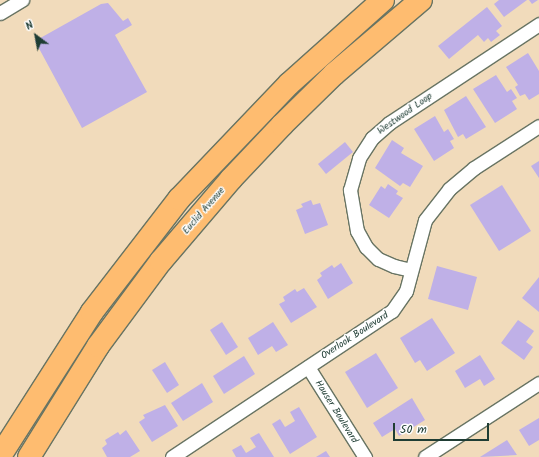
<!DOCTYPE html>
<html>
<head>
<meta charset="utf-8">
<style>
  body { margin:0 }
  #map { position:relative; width:539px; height:457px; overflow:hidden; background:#f1dbbb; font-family:Kalam,sans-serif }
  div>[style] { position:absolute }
  .building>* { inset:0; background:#bfb0e7 }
  .roads { filter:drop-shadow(1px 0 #687463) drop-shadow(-1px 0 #687463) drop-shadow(0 1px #687463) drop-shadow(0 -1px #687463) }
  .minor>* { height:13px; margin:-6.5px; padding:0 6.5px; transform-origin:6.5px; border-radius:6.5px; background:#fff }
  .trunk>* { height:22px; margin:-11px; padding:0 11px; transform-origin:11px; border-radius:11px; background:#febc70 }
  span { translate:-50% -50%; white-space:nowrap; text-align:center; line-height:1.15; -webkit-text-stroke:3px #fff; paint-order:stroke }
  .street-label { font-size:10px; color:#1f3d34 }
  .north { position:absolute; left:16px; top:16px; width:40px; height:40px; -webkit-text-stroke:3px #fff; paint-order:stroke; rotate:328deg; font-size:11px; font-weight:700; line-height:16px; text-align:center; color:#1f3d34 }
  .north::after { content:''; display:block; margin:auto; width:14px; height:18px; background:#1f3d34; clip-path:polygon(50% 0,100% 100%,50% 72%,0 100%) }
  .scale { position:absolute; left:393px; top:423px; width:96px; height:18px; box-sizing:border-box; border:2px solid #1f3d34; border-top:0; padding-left:5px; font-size:12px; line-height:14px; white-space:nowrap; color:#1f3d34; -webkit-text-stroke:3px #fff; paint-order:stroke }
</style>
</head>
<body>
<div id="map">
  <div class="building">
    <i style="clip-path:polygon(499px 0,527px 0,504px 17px,494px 4px)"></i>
    <i style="clip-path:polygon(529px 0,538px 0,532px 4px)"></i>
    <i style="clip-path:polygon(108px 3px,123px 21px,128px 18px,132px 25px,115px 35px,147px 92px,82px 128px,35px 41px,101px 4px)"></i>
    <i style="clip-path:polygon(487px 7px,502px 26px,496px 31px,500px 35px,491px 42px,488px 38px,484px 42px,478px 35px,449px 59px,438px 46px)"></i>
    <i style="clip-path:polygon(528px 53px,539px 71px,539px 94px,529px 100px,525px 94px,520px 96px,515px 87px,518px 85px,506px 67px)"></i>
    <i style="clip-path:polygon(496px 75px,507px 92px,511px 89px,517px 98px,512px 101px,517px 109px,495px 123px,473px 89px)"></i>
    <i style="clip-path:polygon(466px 96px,486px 127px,466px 139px,463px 134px,458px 137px,444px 110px)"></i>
    <i style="clip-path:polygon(435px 116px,444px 132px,448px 129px,454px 139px,450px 141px,454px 148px,434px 161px,414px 129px)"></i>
    <i style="clip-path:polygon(392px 140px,404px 148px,401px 153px,423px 166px,410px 187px,403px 183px,400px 186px,375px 168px)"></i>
    <i style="clip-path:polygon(345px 142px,353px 152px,326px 174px,318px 164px)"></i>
    <i style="clip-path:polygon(539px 161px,539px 178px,531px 166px)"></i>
    <i style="clip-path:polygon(388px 184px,398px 191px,396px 194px,403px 198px,389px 218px,369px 205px,381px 186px,385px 189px)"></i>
    <i style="clip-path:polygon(502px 185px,531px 231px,499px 251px,470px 205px)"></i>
    <i style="clip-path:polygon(311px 200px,313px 205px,320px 203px,328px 225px,305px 234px,296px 210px,303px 207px,301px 204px)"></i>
    <i style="clip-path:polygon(341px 263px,353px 283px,328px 299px,317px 280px,322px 276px,320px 273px,332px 265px,334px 268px)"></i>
    <i style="clip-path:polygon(437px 266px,477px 277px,468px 310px,428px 299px)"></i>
    <i style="clip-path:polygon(539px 277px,539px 312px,522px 298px)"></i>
    <i style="clip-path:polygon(304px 288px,317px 307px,291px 323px,279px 304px,285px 301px,283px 297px,295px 289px,297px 292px)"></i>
    <i style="clip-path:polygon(432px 318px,455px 353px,427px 371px,420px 360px,415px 363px,400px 338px)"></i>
    <i style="clip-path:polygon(518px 320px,534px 331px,526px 342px,533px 347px,524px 360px,501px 343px)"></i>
    <i style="clip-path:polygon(222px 322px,238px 347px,226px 355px,210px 330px)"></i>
    <i style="clip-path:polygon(273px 322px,288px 345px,276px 352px,272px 346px,258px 355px,248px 338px)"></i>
    <i style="clip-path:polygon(376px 353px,398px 388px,367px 408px,345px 372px)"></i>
    <i style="clip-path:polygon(480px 355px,495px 379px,484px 386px,480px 379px,465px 388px,455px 371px)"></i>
    <i style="clip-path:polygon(244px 356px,255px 374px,224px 394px,213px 376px)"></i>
    <i style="clip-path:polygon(165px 362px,179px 385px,167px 393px,152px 370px)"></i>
    <i style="clip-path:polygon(202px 383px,213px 402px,183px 421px,171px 403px)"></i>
    <i style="clip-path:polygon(412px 398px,425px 420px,399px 436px,395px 429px,382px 437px,373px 423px)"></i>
    <i style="clip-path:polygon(165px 405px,178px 426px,152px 442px,139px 422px,145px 418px,143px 415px)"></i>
    <i style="clip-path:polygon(299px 407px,317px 437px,290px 454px,272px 424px,280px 419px,285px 427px,295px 421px,290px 412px)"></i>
    <i style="clip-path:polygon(539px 418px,539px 440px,529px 446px,519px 430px)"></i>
    <i style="clip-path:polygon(126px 430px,140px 451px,130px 457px,107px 457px,102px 448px,107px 444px,105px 440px,118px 432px,120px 435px)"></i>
    <i style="clip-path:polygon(259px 433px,274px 457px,236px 457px,232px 450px,241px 445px,246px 453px,256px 447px,250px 438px)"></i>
    <i style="clip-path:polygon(507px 440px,517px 455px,480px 457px)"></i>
    <i style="clip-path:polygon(326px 451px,330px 457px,316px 457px)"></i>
  </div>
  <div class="roads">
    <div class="minor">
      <i style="left:0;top:13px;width:26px;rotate:-31deg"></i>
      <i style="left:411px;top:270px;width:17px;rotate:-167deg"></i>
      <i style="left:394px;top:266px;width:17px;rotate:-156deg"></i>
      <i style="left:378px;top:259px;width:17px;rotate:-135deg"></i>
      <i style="left:366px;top:247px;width:18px;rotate:-119deg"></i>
      <i style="left:357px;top:231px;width:42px;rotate:-99.7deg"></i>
      <i style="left:350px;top:190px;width:33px;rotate:-74deg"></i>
      <i style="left:359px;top:158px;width:24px;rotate:-57deg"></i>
      <i style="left:372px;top:138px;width:23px;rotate:-41deg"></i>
      <i style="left:389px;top:123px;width:180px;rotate:-33.4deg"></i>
      <i style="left:308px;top:367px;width:107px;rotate:57.7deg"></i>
      <i style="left:172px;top:457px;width:264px;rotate:-33.6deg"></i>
      <i style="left:392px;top:311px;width:24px;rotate:-55deg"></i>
      <i style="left:406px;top:291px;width:73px;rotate:-75deg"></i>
      <i style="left:425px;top:220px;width:39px;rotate:-52deg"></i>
      <i style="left:449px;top:189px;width:33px;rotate:-40deg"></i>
      <i style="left:474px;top:168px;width:77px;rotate:-32.9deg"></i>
      <i style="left:425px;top:457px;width:136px;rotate:-33deg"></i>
    </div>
    <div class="trunk">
      <i style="left:0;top:456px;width:171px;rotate:-57.4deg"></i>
      <i style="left:92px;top:312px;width:143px;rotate:-52.4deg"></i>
      <i style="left:179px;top:199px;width:159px;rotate:-46.3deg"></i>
      <i style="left:289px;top:84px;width:126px;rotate:-41.8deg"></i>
      <i style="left:29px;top:457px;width:131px;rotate:-58.1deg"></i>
      <i style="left:98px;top:346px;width:106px;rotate:-53.5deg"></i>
      <i style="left:161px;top:261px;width:108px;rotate:-49.5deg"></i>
      <i style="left:231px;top:179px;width:74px;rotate:-46.6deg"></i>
      <i style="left:282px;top:125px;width:73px;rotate:-44.4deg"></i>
      <i style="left:334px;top:74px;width:114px;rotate:-40.4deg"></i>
    </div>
  </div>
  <div class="street-label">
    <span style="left:405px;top:114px;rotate:-35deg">Westwood Loop</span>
    <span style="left:204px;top:211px;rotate:-49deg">Euclid Avenue</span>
    <span style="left:355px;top:336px;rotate:-33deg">Overlook Boulevard</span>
    <span style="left:336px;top:412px;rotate:58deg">Hauser Boulevard</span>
  </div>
  <div class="north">N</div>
  <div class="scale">50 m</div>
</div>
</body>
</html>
